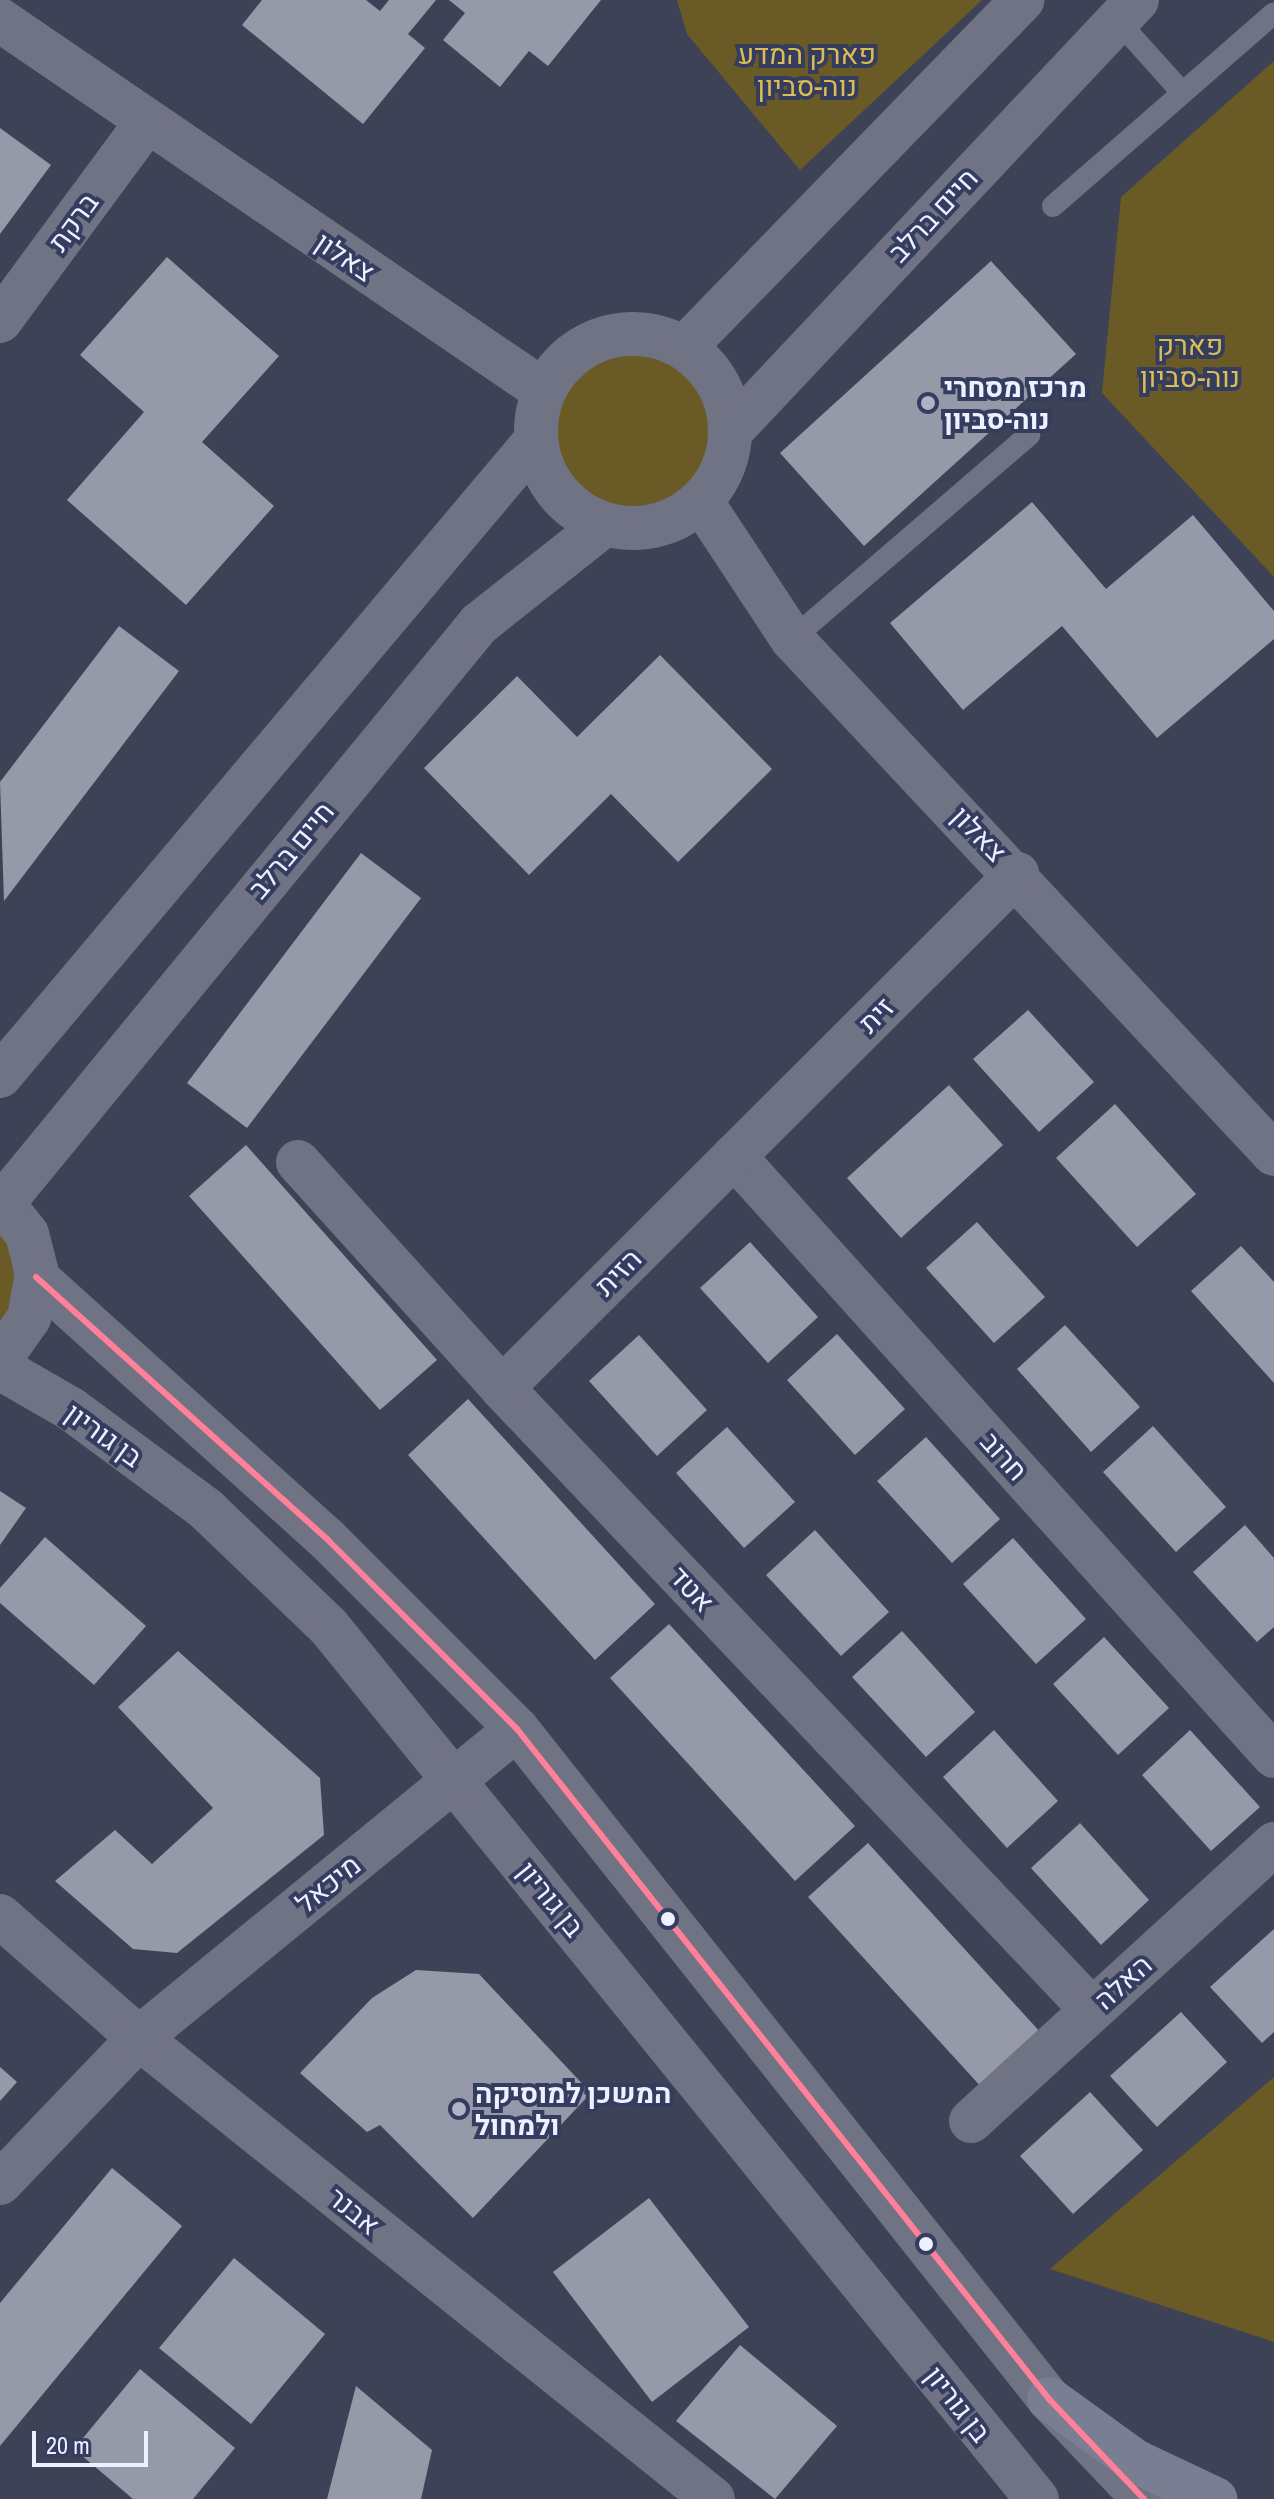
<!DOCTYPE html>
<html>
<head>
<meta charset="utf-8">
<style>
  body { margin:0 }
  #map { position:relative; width:1274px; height:2499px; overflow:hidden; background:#3e4256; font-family:"Archivo Narrow",Heebo,sans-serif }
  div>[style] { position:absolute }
  .green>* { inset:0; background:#6a5b26 }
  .round { border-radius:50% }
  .building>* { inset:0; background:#9699a7 }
  .service>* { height:22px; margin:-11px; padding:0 11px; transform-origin:11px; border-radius:11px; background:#707384 }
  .minor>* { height:44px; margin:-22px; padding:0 22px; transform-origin:22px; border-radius:22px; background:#707384 }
  .tertiary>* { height:44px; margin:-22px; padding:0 22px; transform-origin:22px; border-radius:22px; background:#707384 }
  .tertiary>.ring { margin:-22px; padding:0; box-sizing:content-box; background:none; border:44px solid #707384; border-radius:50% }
  .primary>* { height:44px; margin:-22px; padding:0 22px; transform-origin:22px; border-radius:22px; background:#797e92 }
  .bus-1>* { height:6px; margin:-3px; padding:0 3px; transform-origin:3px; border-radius:3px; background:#ff8098 }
  .dots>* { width:22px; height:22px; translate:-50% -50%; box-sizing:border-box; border:4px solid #343c60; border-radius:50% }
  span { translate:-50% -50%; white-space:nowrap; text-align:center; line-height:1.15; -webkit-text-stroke:8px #343c60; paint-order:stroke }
  .park-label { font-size:28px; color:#dcbd52 }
  .street-label { font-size:28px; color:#edf0fe }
  .poi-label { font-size:28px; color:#edf0fe; font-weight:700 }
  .left { translate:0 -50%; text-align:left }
  .scale { position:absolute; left:32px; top:2431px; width:116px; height:36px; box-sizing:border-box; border:4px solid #edf0fe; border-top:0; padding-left:10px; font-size:24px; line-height:28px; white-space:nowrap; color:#edf0fe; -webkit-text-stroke:6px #343c60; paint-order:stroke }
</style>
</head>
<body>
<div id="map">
  <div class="green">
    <i style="clip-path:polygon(677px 0,982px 0,800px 170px,687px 34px)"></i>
    <i style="clip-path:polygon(1274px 61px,1274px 577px,1102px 393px,1121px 197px)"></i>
    <i class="round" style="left:539px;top:337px;width:188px;height:188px"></i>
    <i style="clip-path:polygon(0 1207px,24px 1241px,0 1352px)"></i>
    <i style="clip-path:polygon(1274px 2077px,1274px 2342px,1050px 2269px)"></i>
  </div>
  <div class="building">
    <i style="clip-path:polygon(262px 0,366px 0,380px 11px,389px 0,436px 0,408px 34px,425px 48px,363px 124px,242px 25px)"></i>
    <i style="clip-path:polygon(449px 0,601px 0,548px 66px,529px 51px,500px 87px,443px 40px,465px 13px)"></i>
    <i style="clip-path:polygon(0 128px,51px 165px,0 234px)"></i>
    <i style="clip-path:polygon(167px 257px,279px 356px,202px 442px,274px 506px,186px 605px,67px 500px,144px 412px,80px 355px)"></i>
    <i style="clip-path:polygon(991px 261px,1076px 354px,864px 546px,780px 453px)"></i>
    <i style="clip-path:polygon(1032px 502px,1106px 589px,1193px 515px,1274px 611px,1274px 639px,1157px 738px,1062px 626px,963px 710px,890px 623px)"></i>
    <i style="clip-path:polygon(119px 626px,179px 671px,4px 901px,0 782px)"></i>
    <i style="clip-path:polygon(660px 655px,772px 769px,678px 862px,611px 794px,529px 875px,424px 768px,517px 676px,577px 737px)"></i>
    <i style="clip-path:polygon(361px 853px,421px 898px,247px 1128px,187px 1083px)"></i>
    <i style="clip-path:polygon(1028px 1010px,1094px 1082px,1039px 1132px,973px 1059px)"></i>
    <i style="clip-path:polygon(949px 1085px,1003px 1145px,901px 1238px,847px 1178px)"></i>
    <i style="clip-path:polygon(1115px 1104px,1196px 1194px,1137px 1247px,1056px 1158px)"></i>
    <i style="clip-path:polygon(246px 1145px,437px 1360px,380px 1410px,189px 1196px)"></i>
    <i style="clip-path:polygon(977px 1222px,1045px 1297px,994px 1343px,926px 1268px)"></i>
    <i style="clip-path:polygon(750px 1242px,818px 1317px,768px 1363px,700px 1288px)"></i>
    <i style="clip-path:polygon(1241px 1246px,1274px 1282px,1274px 1383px,1191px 1291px)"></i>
    <i style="clip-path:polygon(1065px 1325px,1140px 1407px,1091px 1452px,1017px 1369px)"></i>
    <i style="clip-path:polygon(837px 1334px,905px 1409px,855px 1455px,787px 1380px)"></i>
    <i style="clip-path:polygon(639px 1335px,707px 1410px,657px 1456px,589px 1381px)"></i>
    <i style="clip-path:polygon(468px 1399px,655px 1604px,595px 1660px,408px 1455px)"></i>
    <i style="clip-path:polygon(1153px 1426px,1226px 1507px,1176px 1552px,1103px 1472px)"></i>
    <i style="clip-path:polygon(727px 1427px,795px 1502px,744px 1548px,676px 1473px)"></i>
    <i style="clip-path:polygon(926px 1437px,1000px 1519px,952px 1563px,877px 1481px)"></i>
    <i style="clip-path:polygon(0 1491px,26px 1508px,0 1545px)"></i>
    <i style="clip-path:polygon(1245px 1525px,1274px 1558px,1274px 1627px,1257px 1642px,1193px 1572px)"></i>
    <i style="clip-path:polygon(815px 1530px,889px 1612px,841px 1656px,766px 1575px)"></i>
    <i style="clip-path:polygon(45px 1537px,146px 1626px,94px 1685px,0 1603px,0 1588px)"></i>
    <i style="clip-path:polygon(1013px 1538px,1086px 1619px,1036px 1664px,963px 1584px)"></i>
    <i style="clip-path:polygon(669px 1624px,855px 1826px,795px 1881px,610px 1678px)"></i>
    <i style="clip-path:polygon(902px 1631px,975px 1712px,926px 1757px,852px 1677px)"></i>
    <i style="clip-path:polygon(1104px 1637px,1169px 1708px,1118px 1755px,1053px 1684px)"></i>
    <i style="clip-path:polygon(178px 1651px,320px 1778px,324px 1835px,177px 1953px,133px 1949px,55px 1881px,115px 1830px,152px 1864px,213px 1808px,118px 1707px)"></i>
    <i style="clip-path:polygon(994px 1730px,1058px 1801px,1007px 1848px,943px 1777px)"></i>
    <i style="clip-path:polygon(1190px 1730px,1260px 1807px,1211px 1851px,1142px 1775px)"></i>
    <i style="clip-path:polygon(1080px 1823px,1149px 1900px,1101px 1945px,1031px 1868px)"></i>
    <i style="clip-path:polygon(868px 1843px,1042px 2034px,983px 2089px,808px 1897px)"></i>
    <i style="clip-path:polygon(1274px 1929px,1274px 2032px,1262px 2043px,1210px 1987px)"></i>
    <i style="clip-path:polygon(416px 1970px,479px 1974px,591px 2093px,473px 2218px,380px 2125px,367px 2132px,300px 2073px,372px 1998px)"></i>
    <i style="clip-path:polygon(1181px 2012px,1227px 2062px,1157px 2127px,1110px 2076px)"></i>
    <i style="clip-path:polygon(0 2067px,17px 2082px,0 2101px)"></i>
    <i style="clip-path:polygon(1090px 2092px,1143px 2150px,1073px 2214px,1020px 2156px)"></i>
    <i style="clip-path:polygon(112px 2168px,182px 2226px,0 2446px,0 2303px)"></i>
    <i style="clip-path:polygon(649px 2198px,749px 2327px,652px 2402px,553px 2272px)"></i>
    <i style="clip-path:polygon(234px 2258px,325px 2334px,251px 2424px,159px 2348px)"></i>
    <i style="clip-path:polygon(740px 2345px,837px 2426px,775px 2499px,676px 2421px)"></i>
    <i style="clip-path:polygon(140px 2369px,235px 2448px,193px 2499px,133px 2499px,74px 2449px)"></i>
    <i style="clip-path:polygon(356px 2386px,432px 2450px,421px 2499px,327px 2499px)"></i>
  </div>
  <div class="service">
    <i style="left:1117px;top:20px;width:96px;rotate:48deg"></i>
    <i style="left:1053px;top:206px;width:293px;rotate:-41.1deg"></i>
    <i style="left:792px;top:639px;width:313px;rotate:-40.7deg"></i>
  </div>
  <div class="minor">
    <i style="left:0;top:20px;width:658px;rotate:34.29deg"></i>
    <i style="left:0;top:321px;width:246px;rotate:-53.6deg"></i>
    <i style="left:701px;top:501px;width:165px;rotate:56.6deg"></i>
    <i style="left:792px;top:639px;width:705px;rotate:46.9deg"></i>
    <i style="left:734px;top:1156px;width:807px;rotate:48.01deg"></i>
    <i style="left:298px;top:1162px;width:304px;rotate:47.9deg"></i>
    <i style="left:502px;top:1388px;width:857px;rotate:46.51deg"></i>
    <i style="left:502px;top:1388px;width:728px;rotate:-44.94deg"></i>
    <i style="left:0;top:1916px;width:185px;rotate:41.3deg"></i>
    <i style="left:139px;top:2038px;width:736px;rotate:38.77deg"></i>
    <i style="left:971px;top:2121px;width:411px;rotate:-42.4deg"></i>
  </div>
  <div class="tertiary">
    <i class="ring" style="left:536px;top:334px;width:150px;height:150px"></i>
    <i style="left:685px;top:347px;width:484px;rotate:-45.8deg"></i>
    <i style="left:731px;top:431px;width:592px;rotate:-46.71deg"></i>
    <i style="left:0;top:1076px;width:832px;rotate:-49.88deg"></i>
    <i style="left:0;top:1200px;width:43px;rotate:51.5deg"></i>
    <i style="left:27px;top:1234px;width:40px;rotate:75.6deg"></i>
    <i style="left:37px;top:1273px;width:46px;rotate:100.1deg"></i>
    <i style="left:29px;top:1318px;width:50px;rotate:125.3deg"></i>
    <i style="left:3px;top:1203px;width:750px;rotate:-50.58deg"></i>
    <i style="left:479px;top:624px;width:161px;rotate:-38.4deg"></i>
    <i style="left:36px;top:1277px;width:392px;rotate:42deg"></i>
    <i style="left:327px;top:1539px;width:269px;rotate:45deg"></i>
    <i style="left:517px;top:1729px;width:856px;rotate:51.55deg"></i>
    <i style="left:1049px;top:2399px;width:138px;rotate:46.5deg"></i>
    <i style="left:0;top:1368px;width:82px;rotate:30deg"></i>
    <i style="left:71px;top:1409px;width:168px;rotate:36.5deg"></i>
    <i style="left:206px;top:1509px;width:170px;rotate:43.8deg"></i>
    <i style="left:329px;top:1627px;width:1123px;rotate:50.93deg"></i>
    <i style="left:0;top:2183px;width:201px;rotate:-46.2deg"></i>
    <i style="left:139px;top:2038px;width:488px;rotate:-39.3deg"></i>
  </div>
  <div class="primary">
    <i style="left:1049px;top:2399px;width:106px;rotate:35.8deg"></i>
    <i style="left:1135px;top:2461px;width:89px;rotate:25.4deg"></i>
  </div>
  <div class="bus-1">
    <i style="left:36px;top:1277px;width:392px;rotate:42deg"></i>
    <i style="left:327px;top:1539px;width:269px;rotate:45deg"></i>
    <i style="left:517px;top:1729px;width:856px;rotate:51.55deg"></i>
    <i style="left:1049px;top:2399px;width:138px;rotate:46.5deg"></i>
  </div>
  <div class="dots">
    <i style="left:928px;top:403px;background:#b0b3c3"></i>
    <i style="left:668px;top:1919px;background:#edf0fe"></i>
    <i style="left:459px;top:2109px;background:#b0b3c3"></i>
    <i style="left:926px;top:2244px;background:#edf0fe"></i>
  </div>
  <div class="park-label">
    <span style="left:807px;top:70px">פארק המדע<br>נוה-סביון</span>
    <span style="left:1190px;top:361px">פארק<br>נוה-סביון</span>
  </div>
  <div class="street-label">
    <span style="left:933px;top:215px;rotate:-47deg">חיים ברלב</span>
    <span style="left:73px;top:222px;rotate:-54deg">ברקת</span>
    <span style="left:345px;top:257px;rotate:34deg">צאלון</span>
    <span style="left:979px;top:834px;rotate:46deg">צאלון</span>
    <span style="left:291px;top:850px;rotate:-50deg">חיים ברלב</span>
    <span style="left:876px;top:1015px;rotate:-45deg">זית</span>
    <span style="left:618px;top:1272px;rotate:-45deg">הזית</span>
    <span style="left:104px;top:1435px;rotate:36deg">בן גוריון</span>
    <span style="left:1004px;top:1456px;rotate:48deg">חרוב</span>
    <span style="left:692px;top:1589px;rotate:47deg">אטד</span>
    <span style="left:328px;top:1884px;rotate:-39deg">מיכאל</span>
    <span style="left:551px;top:1899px;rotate:51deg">בן גוריון</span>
    <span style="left:1123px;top:1982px;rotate:-42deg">האלה</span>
    <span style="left:354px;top:2211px;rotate:39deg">אבנר</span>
    <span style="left:958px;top:2404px;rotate:52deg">בן גוריון</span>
  </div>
  <div class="poi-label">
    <span class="left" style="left:944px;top:403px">מרכז מסחרי<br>נוה-סביון</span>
    <span class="left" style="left:475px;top:2109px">המשכן למוסיקה<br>ולמחול</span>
  </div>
  <div class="scale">20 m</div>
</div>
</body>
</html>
